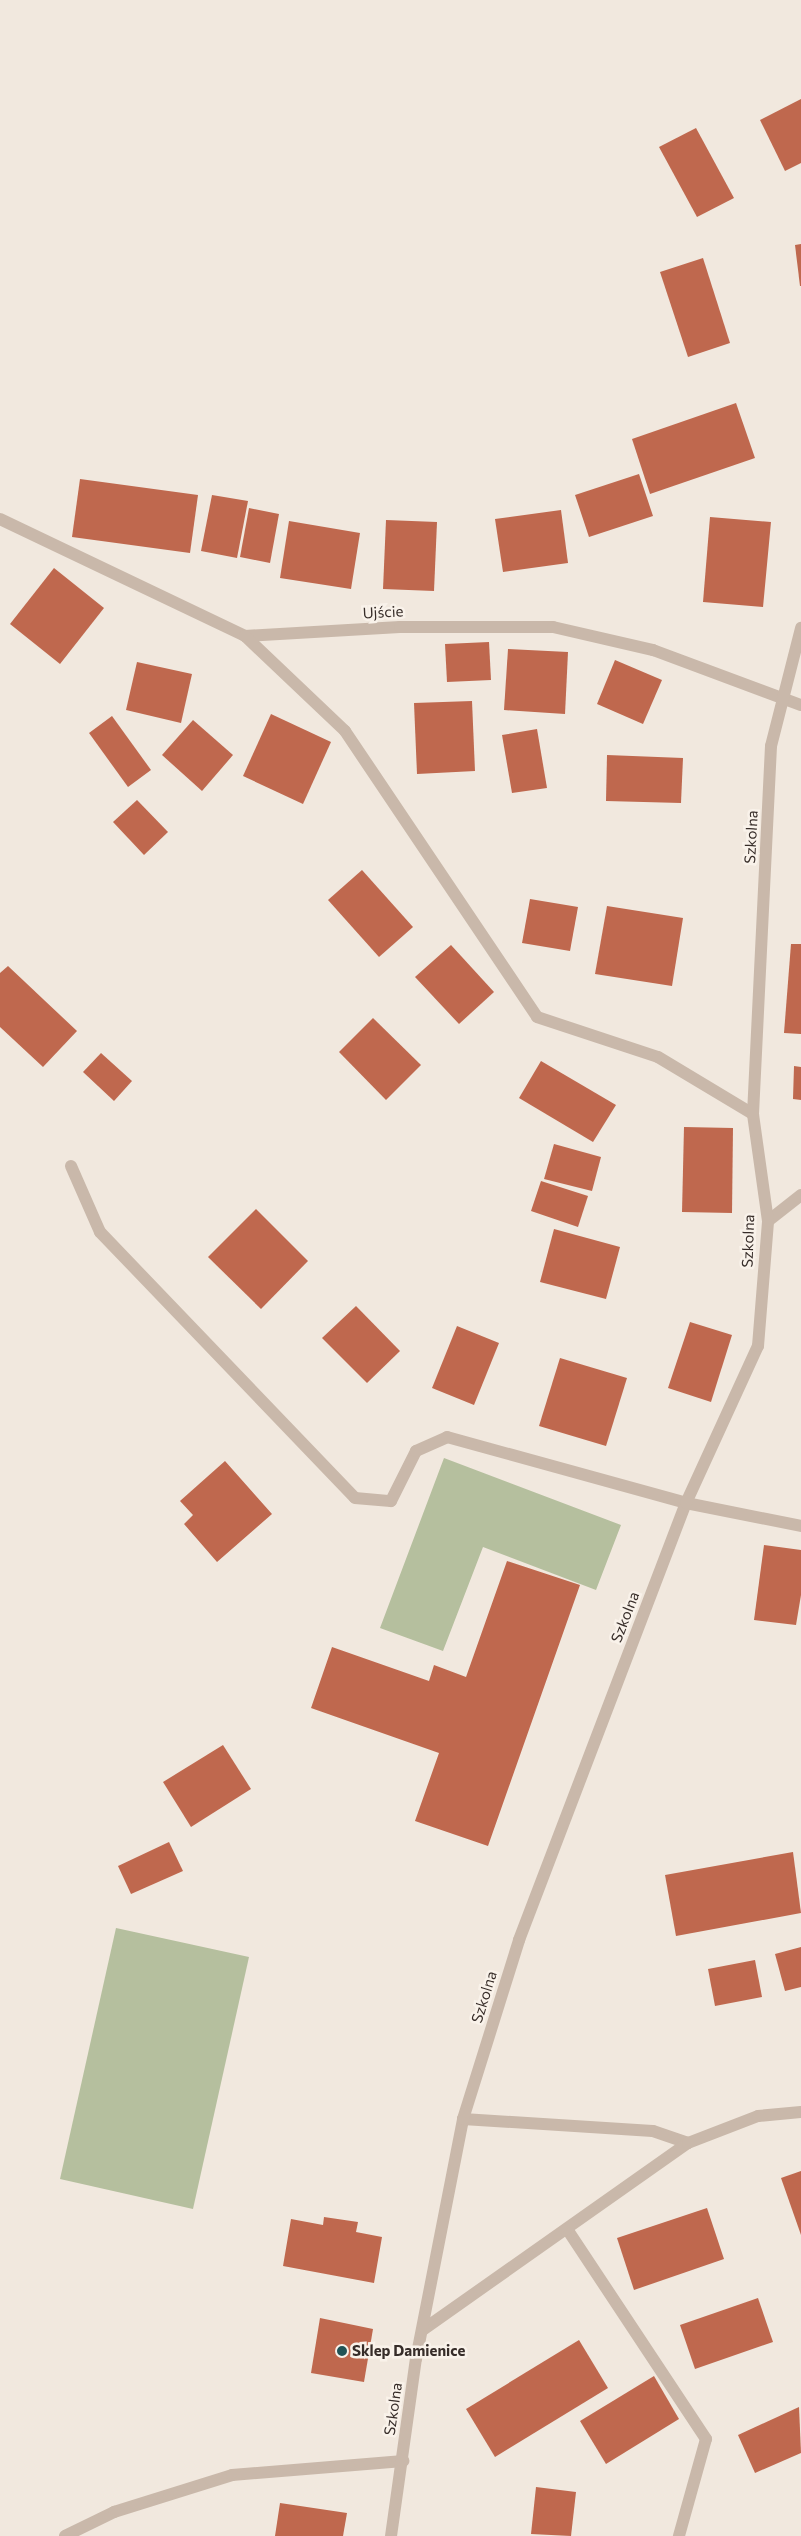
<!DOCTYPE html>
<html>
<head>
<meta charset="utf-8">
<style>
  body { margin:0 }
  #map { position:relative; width:801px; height:2536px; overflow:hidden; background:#f1e8de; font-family:Commissioner,sans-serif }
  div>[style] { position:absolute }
  .green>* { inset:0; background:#b5bf9e }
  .building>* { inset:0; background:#bf684e }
  .lane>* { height:12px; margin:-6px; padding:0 6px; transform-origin:6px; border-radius:6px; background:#c9b8aa }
  .street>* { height:12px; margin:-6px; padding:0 6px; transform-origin:6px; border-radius:6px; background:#c9b8aa }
  .dots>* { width:14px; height:14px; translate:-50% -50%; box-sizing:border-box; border:2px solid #f9f2ea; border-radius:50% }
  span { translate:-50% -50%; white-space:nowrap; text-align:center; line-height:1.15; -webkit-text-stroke:5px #f9f2ea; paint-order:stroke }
  .street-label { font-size:15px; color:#372d29 }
  .poi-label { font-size:15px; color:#372d29; font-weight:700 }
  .left { translate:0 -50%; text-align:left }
</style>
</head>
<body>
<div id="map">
  <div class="green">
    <i style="clip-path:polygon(444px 1458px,621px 1525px,596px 1590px,483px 1547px,443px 1651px,380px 1628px)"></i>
    <i style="clip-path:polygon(116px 1928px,249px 1957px,193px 2209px,60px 2179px)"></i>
  </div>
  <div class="building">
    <i style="clip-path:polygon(801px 99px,801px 163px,785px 171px,760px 120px)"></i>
    <i style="clip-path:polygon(696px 128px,734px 198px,697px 217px,659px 147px)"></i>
    <i style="clip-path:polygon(801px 244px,801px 286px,800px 286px,795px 245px)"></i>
    <i style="clip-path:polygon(703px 258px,730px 343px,688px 357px,660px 272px)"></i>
    <i style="clip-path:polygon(736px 403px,755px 458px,650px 494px,632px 439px)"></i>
    <i style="clip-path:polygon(639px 474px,653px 516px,589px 537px,575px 495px)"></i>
    <i style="clip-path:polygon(80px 479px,198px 495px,190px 553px,72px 537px)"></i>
    <i style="clip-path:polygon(212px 495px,248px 501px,237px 558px,201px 551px)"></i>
    <i style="clip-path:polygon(249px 508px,279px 514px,270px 563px,240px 557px)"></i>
    <i style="clip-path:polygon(561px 510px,568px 563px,503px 572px,495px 519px)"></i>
    <i style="clip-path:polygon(710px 517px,771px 522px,763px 607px,703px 602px)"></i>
    <i style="clip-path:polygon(386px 520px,437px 522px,434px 591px,383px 589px)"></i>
    <i style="clip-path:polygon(289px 521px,360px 533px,351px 589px,280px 578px)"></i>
    <i style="clip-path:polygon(54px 568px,104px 608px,60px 664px,10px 624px)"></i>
    <i style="clip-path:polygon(489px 642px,491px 680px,447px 682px,445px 644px)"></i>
    <i style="clip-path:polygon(508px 649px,568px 652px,565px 714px,504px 710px)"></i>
    <i style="clip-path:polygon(615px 660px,662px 680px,643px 724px,597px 704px)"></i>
    <i style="clip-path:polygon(137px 662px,192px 674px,181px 723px,126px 710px)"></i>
    <i style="clip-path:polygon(472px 701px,475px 771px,417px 774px,414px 703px)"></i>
    <i style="clip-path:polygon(271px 714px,331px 742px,303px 804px,243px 776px)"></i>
    <i style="clip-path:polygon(112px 716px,151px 770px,128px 787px,89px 733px)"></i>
    <i style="clip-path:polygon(193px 720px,233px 755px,202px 791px,162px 755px)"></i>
    <i style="clip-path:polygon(537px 729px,547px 788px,512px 793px,502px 735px)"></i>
    <i style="clip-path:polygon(607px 755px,683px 758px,681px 803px,606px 801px)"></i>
    <i style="clip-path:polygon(137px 800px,168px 832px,144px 855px,113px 822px)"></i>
    <i style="clip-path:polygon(362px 870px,413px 927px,379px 957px,328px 900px)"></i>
    <i style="clip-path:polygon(530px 899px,578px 907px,570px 951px,522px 943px)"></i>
    <i style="clip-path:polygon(607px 906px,683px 918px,672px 986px,595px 974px)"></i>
    <i style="clip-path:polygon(791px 944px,801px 944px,801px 1034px,784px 1033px)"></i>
    <i style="clip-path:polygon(451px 945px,494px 992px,459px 1024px,415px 977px)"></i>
    <i style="clip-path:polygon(8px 966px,77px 1031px,43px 1067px,0 1027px,0 973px)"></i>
    <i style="clip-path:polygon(373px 1018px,421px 1065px,386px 1100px,339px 1052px)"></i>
    <i style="clip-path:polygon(101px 1053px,132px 1081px,114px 1101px,83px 1072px)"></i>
    <i style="clip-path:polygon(541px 1061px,616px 1105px,593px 1142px,519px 1098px)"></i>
    <i style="clip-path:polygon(794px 1066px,801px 1067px,801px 1100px,793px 1099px)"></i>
    <i style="clip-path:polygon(684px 1127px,733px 1128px,732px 1213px,682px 1212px)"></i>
    <i style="clip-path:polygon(554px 1144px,601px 1157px,592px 1191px,544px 1179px)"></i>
    <i style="clip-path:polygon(541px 1181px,588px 1196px,578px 1227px,531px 1211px)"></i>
    <i style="clip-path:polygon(256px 1209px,308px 1261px,261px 1309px,208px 1257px)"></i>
    <i style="clip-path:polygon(554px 1229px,620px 1247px,606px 1299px,540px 1282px)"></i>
    <i style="clip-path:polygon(356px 1306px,400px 1351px,367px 1383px,322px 1338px)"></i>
    <i style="clip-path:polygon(690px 1322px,732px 1335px,711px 1402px,668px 1388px)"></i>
    <i style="clip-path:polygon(457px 1326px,499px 1343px,474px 1405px,432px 1388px)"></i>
    <i style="clip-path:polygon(560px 1358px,627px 1378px,606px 1446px,539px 1426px)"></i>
    <i style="clip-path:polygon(225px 1461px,272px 1514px,217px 1562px,184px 1524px,193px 1515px,180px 1501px)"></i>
    <i style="clip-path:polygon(764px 1545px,801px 1550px,801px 1595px,796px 1625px,754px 1620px)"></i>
    <i style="clip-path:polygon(507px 1561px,580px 1585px,488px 1846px,415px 1821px,439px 1753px,311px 1708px,332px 1647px,429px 1681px,434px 1665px,466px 1677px)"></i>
    <i style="clip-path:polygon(223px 1745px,251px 1789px,191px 1827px,163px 1782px)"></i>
    <i style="clip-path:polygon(169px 1842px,183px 1871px,131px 1894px,118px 1866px)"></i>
    <i style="clip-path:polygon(793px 1852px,801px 1913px,676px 1936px,665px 1875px)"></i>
    <i style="clip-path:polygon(801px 1947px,801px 1987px,785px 1991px,775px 1954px)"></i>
    <i style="clip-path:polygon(755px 1960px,762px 1997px,715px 2006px,708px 1969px)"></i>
    <i style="clip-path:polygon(801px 2171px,801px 2235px,781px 2178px)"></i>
    <i style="clip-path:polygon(707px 2208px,724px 2259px,634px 2290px,617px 2238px)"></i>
    <i style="clip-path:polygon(324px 2217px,358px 2222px,356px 2232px,382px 2237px,374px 2283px,283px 2266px,291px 2219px,323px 2225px)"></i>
    <i style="clip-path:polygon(758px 2298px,773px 2342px,695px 2369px,680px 2325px)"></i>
    <i style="clip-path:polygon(320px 2318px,373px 2329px,364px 2382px,311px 2373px)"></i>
    <i style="clip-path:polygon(579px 2340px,608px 2388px,495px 2457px,466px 2409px)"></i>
    <i style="clip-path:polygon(654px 2376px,679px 2419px,606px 2464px,580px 2421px)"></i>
    <i style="clip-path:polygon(799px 2407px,801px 2453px,755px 2473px,738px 2435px)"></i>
    <i style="clip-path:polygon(536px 2487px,576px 2492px,571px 2536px,531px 2534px)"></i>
    <i style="clip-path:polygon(280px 2503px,347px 2513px,343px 2536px,275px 2536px)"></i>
  </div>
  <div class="lane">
    <i style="left:463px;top:2119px;width:190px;rotate:3.6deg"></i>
    <i style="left:653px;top:2131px;width:37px;rotate:19deg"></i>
    <i style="left:567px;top:2229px;width:252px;rotate:56.5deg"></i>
    <i style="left:706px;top:2439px;width:101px;rotate:105.6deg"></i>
  </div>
  <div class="street">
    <i style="left:0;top:519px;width:272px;rotate:25.5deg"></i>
    <i style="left:245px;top:636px;width:155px;rotate:-3.3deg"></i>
    <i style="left:400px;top:627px;width:153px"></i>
    <i style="left:553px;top:627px;width:103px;rotate:13deg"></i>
    <i style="left:653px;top:650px;width:158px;rotate:20.4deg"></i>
    <i style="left:245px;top:636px;width:138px;rotate:43.5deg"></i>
    <i style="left:345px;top:731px;width:344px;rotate:56.1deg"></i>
    <i style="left:537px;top:1017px;width:127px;rotate:18.3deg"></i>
    <i style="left:658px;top:1057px;width:111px;rotate:31deg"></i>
    <i style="left:71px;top:1166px;width:72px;rotate:66.3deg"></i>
    <i style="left:100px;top:1232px;width:368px;rotate:46.2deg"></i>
    <i style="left:355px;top:1498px;width:36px;rotate:5deg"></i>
    <i style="left:391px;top:1501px;width:56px;rotate:-63.4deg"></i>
    <i style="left:416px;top:1451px;width:34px;rotate:-24deg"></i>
    <i style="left:447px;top:1437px;width:248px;rotate:15.4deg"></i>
    <i style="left:686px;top:1503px;width:117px;rotate:11.3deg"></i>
    <i style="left:768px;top:1221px;width:42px;rotate:-38.2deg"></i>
    <i style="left:424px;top:2329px;width:323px;rotate:-35.2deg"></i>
    <i style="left:688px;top:2143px;width:75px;rotate:-21.1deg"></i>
    <i style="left:758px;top:2116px;width:43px;rotate:-5.3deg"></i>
    <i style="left:65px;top:2536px;width:55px;rotate:-26.1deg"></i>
    <i style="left:114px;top:2512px;width:124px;rotate:-17.4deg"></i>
    <i style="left:232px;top:2475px;width:172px;rotate:-4.7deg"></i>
    <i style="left:391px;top:2536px;width:179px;rotate:-82deg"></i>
    <i style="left:416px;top:2359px;width:245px;rotate:-78.9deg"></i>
    <i style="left:463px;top:2119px;width:188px;rotate:-72.6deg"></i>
    <i style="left:519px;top:1940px;width:468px;rotate:-69.1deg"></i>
    <i style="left:686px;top:1503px;width:173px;rotate:-65.4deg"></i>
    <i style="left:758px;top:1346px;width:125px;rotate:-85.4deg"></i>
    <i style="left:768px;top:1221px;width:108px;rotate:-98deg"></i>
    <i style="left:753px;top:1114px;width:368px;rotate:-87.2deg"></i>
    <i style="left:771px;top:746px;width:122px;rotate:-75.7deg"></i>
  </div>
  <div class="dots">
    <i style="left:342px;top:2351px;background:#215356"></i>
  </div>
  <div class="street-label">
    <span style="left:383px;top:612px;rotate:-3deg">Ujście</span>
    <span style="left:751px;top:837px;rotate:-87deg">Szkolna</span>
    <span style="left:748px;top:1241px;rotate:-88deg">Szkolna</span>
    <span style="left:625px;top:1617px;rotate:-69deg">Szkolna</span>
    <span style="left:484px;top:1997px;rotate:-73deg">Szkolna</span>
    <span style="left:393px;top:2409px;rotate:-82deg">Szkolna</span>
  </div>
  <div class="poi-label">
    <span class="left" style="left:352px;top:2351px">Sklep Damienice</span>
  </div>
</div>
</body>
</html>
